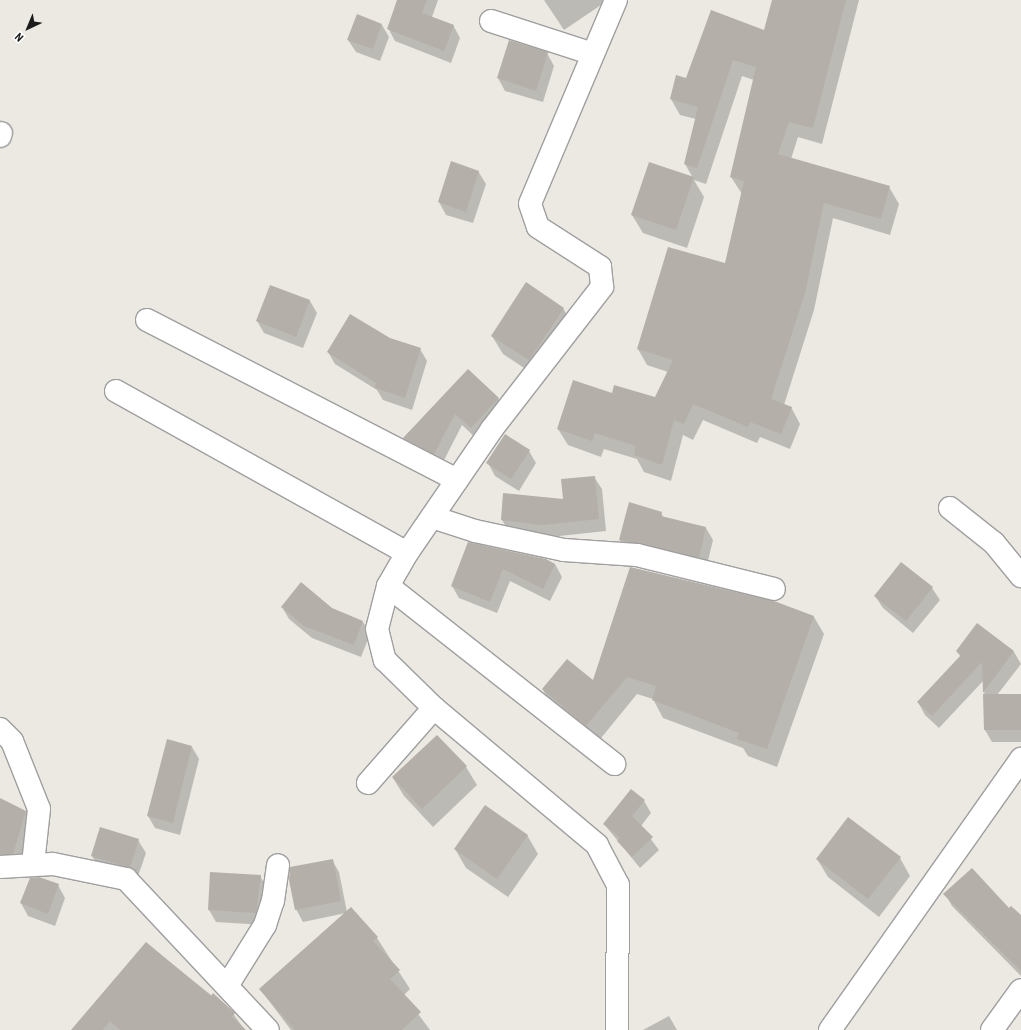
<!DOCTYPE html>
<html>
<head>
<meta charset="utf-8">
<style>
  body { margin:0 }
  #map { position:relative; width:1021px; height:1030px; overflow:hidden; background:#ebe9e2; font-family:"Roboto Condensed",sans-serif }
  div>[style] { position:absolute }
  .shadow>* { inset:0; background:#0003 }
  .building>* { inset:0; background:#b4afa8 }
  .roads { filter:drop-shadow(1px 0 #9f9f9f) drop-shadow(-1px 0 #9f9f9f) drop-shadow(0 1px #9f9f9f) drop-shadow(0 -1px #9f9f9f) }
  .minor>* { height:22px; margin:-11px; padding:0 11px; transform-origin:11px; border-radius:11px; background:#fff }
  span { translate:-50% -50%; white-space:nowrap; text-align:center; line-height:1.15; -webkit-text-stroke:3px #fff; paint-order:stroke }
  .north { position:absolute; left:8px; top:8px; width:40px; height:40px; -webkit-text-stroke:3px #fff; paint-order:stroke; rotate:224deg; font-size:11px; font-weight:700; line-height:16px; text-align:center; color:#1b1b1b }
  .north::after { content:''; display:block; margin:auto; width:14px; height:18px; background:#1b1b1b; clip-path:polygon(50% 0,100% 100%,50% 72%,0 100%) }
</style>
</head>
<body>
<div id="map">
  <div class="shadow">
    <i style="clip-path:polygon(398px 0,438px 0,432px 17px,453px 25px,460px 38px,451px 63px,395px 41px,388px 28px)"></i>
    <i style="clip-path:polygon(544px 0,602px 0,604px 3px,564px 30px)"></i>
    <i style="clip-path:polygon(773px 0,859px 0,822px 144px,798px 137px,791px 159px,889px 187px,899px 204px,890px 235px,833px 218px,814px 310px,784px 405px,791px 407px,800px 424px,790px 449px,760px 437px,757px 443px,703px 420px,693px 440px,683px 435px,671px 481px,644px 472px,637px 459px,604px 449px,601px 457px,568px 445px,558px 429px,612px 394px,656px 398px,668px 372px,647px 365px,638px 349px,726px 264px,742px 194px,731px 177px,754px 80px,742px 76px,706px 184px,694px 180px,704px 197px,687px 248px,643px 233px,632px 215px,693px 178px,685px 164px,696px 119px,680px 115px,671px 99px,687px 79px,765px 31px)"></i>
    <i style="clip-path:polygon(382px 25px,389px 37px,380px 61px,356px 52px,348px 40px)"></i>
    <i style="clip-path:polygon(510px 41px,547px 53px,554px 66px,543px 102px,505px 91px,498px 78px)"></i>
    <i style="clip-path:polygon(478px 171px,486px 184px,473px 223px,446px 215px,439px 202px)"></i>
    <i style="clip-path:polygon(271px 286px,310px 301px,317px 313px,303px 348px,264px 333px,257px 321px)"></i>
    <i style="clip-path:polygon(563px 308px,574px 327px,539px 378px,503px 354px,492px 336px)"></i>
    <i style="clip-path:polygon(390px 339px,420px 349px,427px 361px,412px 410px,383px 400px,377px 390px,335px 364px,328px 352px)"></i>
    <i style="clip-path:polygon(468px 370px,498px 398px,505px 411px,478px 440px,462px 425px,441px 466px,412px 450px,404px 438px)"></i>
    <i style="clip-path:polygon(529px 451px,536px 463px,519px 491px,495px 476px,488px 463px)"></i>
    <i style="clip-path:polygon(594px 477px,602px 489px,606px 531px,550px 537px,509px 532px,502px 520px,504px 494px,564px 500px)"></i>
    <i style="clip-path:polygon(661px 513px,664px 518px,706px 528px,713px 540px,706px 569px,627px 552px,620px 540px)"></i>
    <i style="clip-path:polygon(468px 543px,555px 564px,562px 577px,550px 601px,510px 581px,497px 613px,459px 598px,452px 586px)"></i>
    <i style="clip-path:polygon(901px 563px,932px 588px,940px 600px,913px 633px,883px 608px,875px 596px)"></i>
    <i style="clip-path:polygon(282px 607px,332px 609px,363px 622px,370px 634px,361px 657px,312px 638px,289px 619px)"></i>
    <i style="clip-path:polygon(814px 617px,824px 634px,777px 767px,748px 756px,743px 748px,663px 718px,653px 699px,637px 694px,597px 743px,553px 707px,543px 690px,594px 682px)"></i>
    <i style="clip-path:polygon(957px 652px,1014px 652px,1021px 664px,997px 695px,1021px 695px,1021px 742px,992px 742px,985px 730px,984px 680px,939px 728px,925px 715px,918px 702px,961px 657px)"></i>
    <i style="clip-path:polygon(192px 747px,199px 759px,180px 835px,155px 828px,148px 816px)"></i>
    <i style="clip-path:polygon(466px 767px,477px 785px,433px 827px,404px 796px,393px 778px)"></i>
    <i style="clip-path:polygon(0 800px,26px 812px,33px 824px,20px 866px,0 866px)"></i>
    <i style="clip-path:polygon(644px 801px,651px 813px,641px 826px,659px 850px,640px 868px,604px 824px)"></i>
    <i style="clip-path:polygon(527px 835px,538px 854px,508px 897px,466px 868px,455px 849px)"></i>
    <i style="clip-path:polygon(138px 840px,146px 853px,137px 879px,99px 868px,92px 856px)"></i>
    <i style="clip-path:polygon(900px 858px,910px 876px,879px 917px,828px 877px,817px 859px)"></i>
    <i style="clip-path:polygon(332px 860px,339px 872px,347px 912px,377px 938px,410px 989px,404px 995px,430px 1030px,291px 1030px,260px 989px,346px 913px,303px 922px,296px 909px)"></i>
    <i style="clip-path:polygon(211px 873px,260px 876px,267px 888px,262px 925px,216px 922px,209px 910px)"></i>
    <i style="clip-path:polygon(58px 885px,65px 898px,55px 926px,28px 916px,21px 903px)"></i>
    <i style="clip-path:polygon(945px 894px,1021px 916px,1021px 976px,952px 906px)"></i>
    <i style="clip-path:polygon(146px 943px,231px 1011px,245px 1030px,73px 1030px)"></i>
    <i style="clip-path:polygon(669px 1016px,677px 1030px,643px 1030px)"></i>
  </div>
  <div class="building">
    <i style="clip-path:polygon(397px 0,427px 0,422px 13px,454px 25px,444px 51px,387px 29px)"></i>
    <i style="clip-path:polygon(772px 0,846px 0,813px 128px,789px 122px,778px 154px,890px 186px,881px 219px,824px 203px,805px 293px,771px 399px,792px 407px,781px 434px,750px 422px,748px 427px,693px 404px,684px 424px,674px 420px,662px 465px,634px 455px,636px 446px,595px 433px,592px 441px,557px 429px,573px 380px,612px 393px,614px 385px,655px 397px,673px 360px,637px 349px,668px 247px,725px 263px,744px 181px,730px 177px,756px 67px,733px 60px,697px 168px,684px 164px,698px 107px,670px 99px,676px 75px,686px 78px,711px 10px,764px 30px)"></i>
    <i style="clip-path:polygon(357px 14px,382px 24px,373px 49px,347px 40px)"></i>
    <i style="clip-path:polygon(509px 40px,548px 52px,536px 91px,497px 78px)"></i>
    <i style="clip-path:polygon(451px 161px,479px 171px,466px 212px,438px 202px)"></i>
    <i style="clip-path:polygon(649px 162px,694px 177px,676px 230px,631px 215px)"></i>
    <i style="clip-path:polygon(526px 282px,564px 308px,529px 360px,491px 336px)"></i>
    <i style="clip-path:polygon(270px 285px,310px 300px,296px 337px,256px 321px)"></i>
    <i style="clip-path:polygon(350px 314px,390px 338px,421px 348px,405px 398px,375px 388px,376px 383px,327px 352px)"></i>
    <i style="clip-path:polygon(468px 369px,499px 398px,471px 428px,455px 414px,434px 454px,403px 438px)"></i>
    <i style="clip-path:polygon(505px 434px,530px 450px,511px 479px,486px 463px)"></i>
    <i style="clip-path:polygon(595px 476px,599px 519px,542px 525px,501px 520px,503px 493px,563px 499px,561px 479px)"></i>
    <i style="clip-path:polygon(629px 502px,662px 512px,661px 516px,706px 527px,699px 558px,619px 540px)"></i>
    <i style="clip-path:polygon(468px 542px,546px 559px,555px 564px,543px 589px,503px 569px,490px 602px,451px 586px)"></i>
    <i style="clip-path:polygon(901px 562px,933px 587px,906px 621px,874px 596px)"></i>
    <i style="clip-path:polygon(630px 567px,774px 601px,814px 616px,767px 749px,737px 739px,739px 733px,652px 700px,656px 686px,627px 677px,586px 726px,542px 689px,567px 659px,593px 680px)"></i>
    <i style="clip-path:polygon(301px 582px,332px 608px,363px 621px,354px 645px,304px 626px,281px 607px)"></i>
    <i style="clip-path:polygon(977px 623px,1014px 651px,983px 693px,982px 662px,932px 716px,917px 702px,961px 655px,956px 651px)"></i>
    <i style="clip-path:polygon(983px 694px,1021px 694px,1021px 730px,984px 730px)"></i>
    <i style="clip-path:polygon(437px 735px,467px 766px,422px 809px,392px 777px)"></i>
    <i style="clip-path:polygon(167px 739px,192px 746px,173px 823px,147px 816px)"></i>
    <i style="clip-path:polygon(631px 789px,645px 800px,632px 816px,653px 837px,632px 857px,617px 841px,620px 838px,603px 824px)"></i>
    <i style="clip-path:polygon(0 798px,26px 811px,13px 854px,0 854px)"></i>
    <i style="clip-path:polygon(485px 805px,528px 835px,497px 879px,454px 849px)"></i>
    <i style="clip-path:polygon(848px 817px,901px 857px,868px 899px,816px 859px)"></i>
    <i style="clip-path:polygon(100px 827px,139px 839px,130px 868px,91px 856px)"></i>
    <i style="clip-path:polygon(333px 859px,341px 901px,295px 910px,289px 880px,290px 867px)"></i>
    <i style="clip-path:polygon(972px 868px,1009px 908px,1011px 906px,1021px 915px,1021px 971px,943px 894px)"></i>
    <i style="clip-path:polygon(210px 872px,261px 875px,256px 913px,208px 910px)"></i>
    <i style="clip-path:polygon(39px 877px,59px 884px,48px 914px,20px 903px,30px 878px)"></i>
    <i style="clip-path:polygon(351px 907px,378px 937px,373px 941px,400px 970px,390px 979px,421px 1012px,402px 1030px,295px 1030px,259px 989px)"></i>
    <i style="clip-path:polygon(146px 942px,211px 996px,213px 993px,235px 1013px,232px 1017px,246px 1030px,120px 1030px,110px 1021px,103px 1030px,71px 1030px)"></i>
  </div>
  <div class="roads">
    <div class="minor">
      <i style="left:616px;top:0;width:221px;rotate:112.9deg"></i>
      <i style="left:530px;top:204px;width:24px;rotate:71deg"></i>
      <i style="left:538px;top:227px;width:74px;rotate:32.8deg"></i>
      <i style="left:600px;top:267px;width:20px;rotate:84deg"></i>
      <i style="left:602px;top:287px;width:180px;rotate:127.8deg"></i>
      <i style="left:492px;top:429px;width:150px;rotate:124.4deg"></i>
      <i style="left:407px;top:553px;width:38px;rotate:120deg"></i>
      <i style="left:388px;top:586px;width:44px;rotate:104.3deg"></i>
      <i style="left:377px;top:629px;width:32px;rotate:76deg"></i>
      <i style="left:385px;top:660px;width:69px;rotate:44.4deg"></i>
      <i style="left:434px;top:708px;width:213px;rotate:40deg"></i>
      <i style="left:597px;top:845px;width:45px;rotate:62.3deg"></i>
      <i style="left:618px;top:885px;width:145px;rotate:90.4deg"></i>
      <i style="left:491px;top:21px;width:107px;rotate:17.9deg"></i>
      <i style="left:0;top:136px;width:3px;rotate:-72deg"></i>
      <i style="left:147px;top:320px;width:349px;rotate:27.3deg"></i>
      <i style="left:116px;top:391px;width:333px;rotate:29.1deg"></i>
      <i style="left:950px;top:508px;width:56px;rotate:38.5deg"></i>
      <i style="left:994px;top:543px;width:43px;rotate:50.7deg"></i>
      <i style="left:432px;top:517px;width:45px;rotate:18deg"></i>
      <i style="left:475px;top:531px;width:91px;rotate:12.1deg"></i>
      <i style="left:564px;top:550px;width:73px;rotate:3.9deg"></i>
      <i style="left:637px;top:555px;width:141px;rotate:13.9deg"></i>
      <i style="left:388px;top:586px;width:288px;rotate:38.2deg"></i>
      <i style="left:0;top:729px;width:17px;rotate:45deg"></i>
      <i style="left:12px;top:741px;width:73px;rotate:68.3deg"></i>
      <i style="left:39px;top:809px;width:55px;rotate:96.2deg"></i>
      <i style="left:368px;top:783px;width:100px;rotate:-48.7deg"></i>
      <i style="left:0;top:867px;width:53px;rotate:-3.2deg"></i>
      <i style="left:53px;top:864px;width:75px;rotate:11.6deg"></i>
      <i style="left:126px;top:879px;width:207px;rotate:46.8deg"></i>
      <i style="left:227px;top:986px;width:72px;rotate:-58.1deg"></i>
      <i style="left:265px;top:925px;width:25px;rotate:-72deg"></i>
      <i style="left:273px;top:901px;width:36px;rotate:-82deg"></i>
      <i style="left:830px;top:1030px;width:332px;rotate:-54.8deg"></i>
      <i style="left:992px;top:1030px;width:49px;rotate:-54.1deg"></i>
    </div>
  </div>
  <div class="north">N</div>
</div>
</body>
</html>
